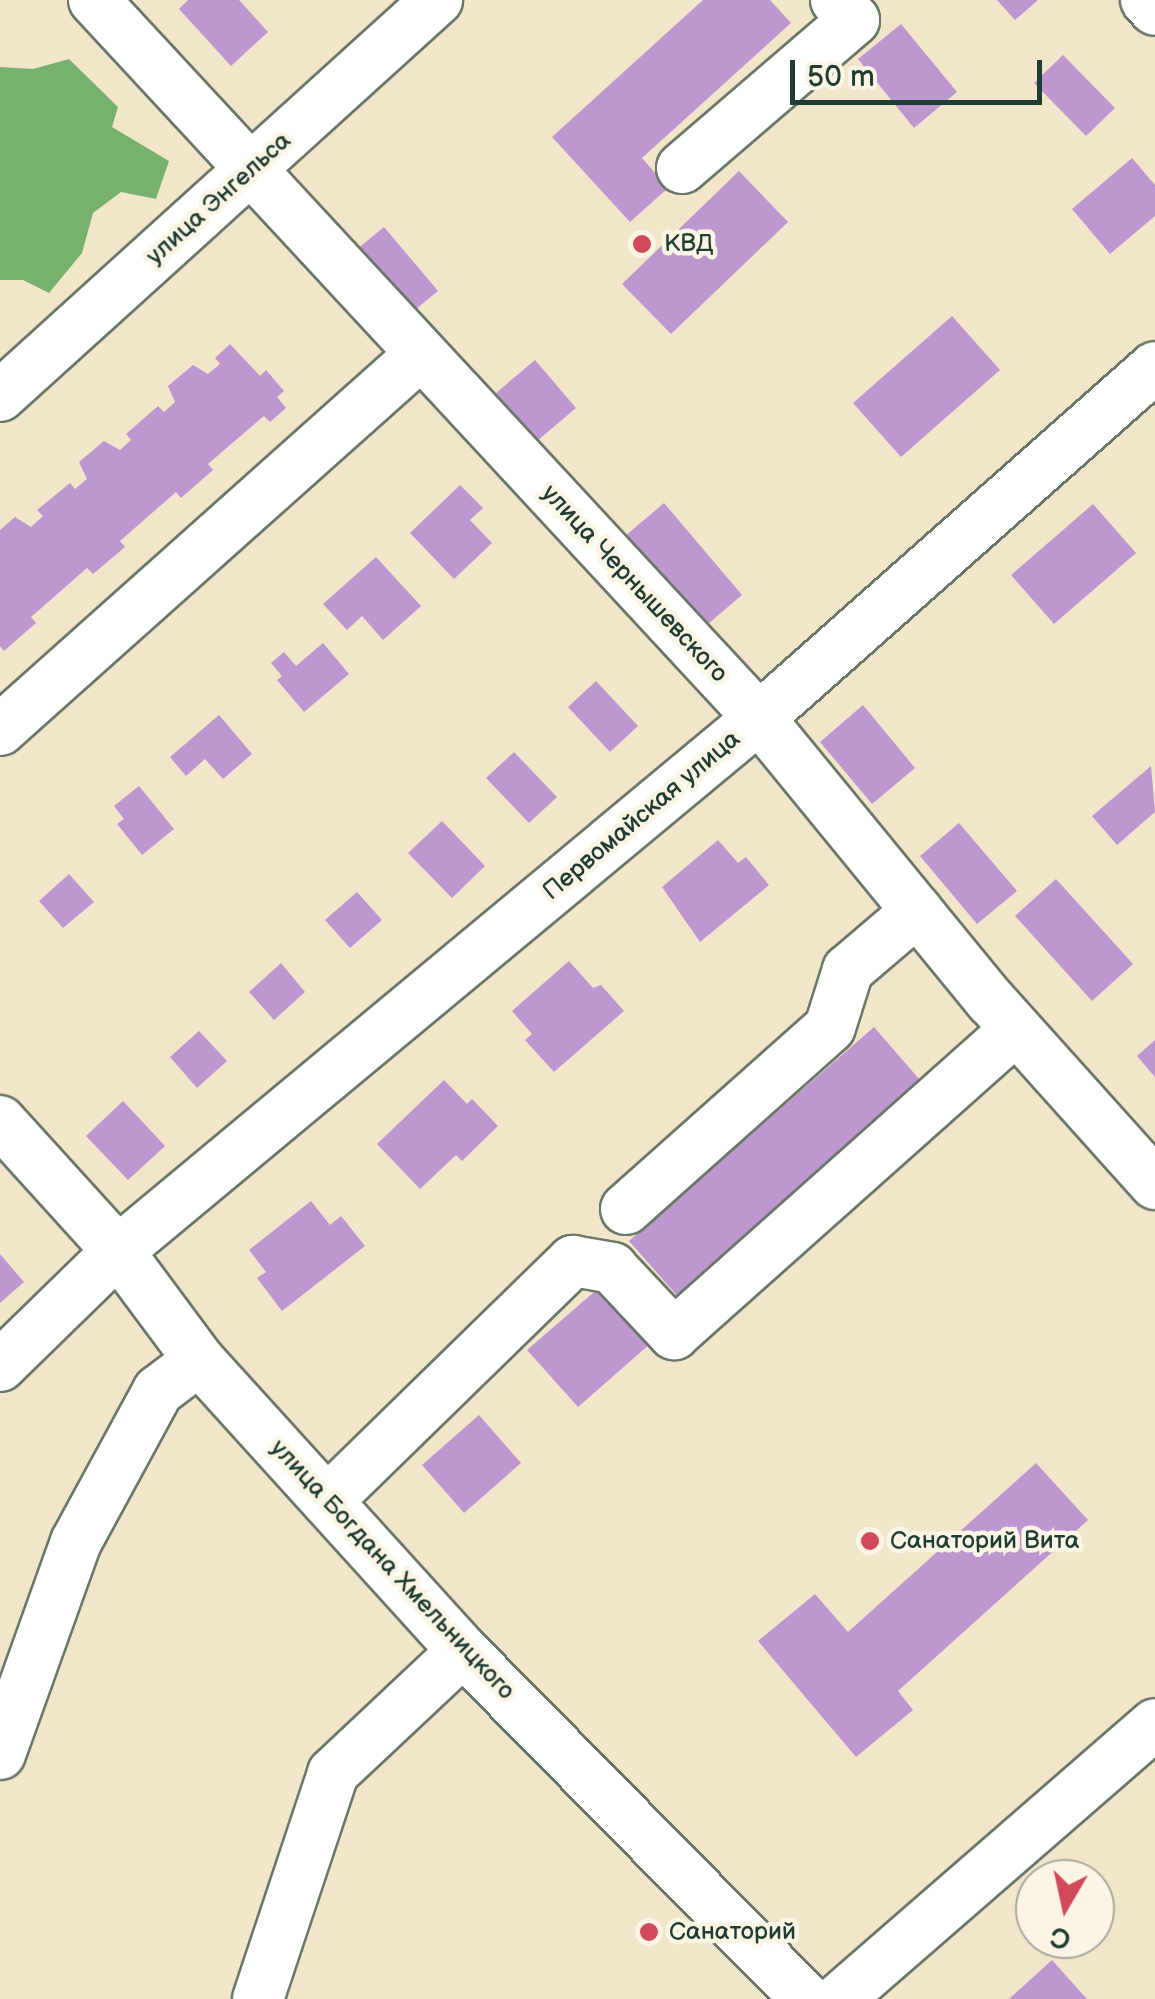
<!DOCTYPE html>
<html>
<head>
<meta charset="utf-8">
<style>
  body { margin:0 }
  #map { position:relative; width:1155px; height:1999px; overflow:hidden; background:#f2e6ca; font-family:"Balsamiq Sans",sans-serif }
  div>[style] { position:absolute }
  .forest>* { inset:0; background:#78b06e }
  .building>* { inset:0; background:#be97d0 }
  .roads { filter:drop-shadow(2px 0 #697868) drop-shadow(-2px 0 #697868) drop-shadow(0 2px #697868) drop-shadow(0 -2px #697868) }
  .minor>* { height:50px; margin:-25px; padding:0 25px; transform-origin:25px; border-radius:25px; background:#fff }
  .dots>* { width:28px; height:28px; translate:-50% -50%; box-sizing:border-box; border:5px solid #fcf5e5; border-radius:50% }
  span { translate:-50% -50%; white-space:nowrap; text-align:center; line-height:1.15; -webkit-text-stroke:9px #fcf5e5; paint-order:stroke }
  .street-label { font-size:25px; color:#1f3d34 }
  .poi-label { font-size:25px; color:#1f3d34 }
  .left { translate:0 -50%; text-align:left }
  .north { position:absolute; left:1015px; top:1859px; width:100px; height:100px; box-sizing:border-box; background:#fcf5e5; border:2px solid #a4ab9e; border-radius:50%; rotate:189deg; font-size:28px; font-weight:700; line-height:40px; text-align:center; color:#1f3d34 }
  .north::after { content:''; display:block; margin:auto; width:35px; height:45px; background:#d1495b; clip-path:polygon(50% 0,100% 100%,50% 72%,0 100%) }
  .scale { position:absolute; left:790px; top:60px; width:252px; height:45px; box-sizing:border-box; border:5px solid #1f3d34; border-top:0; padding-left:12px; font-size:30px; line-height:35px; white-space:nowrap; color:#1f3d34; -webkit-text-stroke:8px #fcf5e5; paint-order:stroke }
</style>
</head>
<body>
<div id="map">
  <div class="forest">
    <i style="clip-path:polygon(69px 59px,118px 107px,112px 127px,169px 161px,156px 199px,121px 192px,93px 213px,82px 253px,49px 293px,23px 280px,0 280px,0 67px,33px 69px)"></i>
  </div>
  <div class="building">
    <i style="clip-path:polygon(188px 0,239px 0,268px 32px,231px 66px,179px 9px)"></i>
    <i style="clip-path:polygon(703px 0,770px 0,791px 23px,642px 158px,668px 188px,630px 222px,552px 137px)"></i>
    <i style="clip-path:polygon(997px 0,1038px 0,1015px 20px)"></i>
    <i style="clip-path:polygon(901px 24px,957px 92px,914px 128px,858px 59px)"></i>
    <i style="clip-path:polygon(1063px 55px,1115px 108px,1086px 136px,1034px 83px)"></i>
    <i style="clip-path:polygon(1132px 158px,1155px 185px,1155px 216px,1110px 254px,1072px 209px)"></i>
    <i style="clip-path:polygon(739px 171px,788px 222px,671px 334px,622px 284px)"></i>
    <i style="clip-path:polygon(384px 227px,438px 291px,405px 318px,351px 254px)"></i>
    <i style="clip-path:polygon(952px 316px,1000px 370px,901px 457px,853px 403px)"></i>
    <i style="clip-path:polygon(230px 344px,260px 376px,266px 370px,284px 391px,277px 397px,286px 408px,270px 422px,264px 416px,208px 464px,213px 470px,181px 498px,176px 492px,120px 541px,125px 547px,93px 574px,87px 568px,31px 617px,36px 623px,4px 651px,0 646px,0 530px,15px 517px,31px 527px,43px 516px,37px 510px,70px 483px,75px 489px,87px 479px,79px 462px,104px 441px,120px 450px,131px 440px,126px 434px,158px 406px,164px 412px,175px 402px,168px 386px,193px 365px,208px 374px,220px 364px,215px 358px)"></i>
    <i style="clip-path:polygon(535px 360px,576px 408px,537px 441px,496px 393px)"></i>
    <i style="clip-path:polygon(460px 485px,483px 508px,470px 520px,492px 543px,454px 579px,410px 533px)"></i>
    <i style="clip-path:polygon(664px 503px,742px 595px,702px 629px,624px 537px)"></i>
    <i style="clip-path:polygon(1093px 504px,1136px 553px,1054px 624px,1011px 575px)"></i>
    <i style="clip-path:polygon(376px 557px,421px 606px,383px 640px,362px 616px,347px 630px,323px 604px)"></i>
    <i style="clip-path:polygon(323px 643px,349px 674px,304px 712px,277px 680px,282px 676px,271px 663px,284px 652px,296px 666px)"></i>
    <i style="clip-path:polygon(596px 681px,638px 726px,610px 752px,568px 707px)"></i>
    <i style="clip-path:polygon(863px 705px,915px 768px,872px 804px,820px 742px)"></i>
    <i style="clip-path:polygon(219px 715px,252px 754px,223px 779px,205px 759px,186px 776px,170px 757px)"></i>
    <i style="clip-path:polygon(514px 752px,557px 797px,529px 823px,486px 778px)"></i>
    <i style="clip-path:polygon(1151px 766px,1155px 812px,1117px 845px,1092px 816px)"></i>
    <i style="clip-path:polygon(139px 786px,174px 829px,142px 855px,117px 824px,124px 819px,114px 806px)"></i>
    <i style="clip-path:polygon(442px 821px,485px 866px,452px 898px,408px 853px)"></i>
    <i style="clip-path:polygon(959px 823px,1017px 891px,977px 924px,920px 856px)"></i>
    <i style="clip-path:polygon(718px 840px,738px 863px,746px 857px,769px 885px,700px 942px,662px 887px)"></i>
    <i style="clip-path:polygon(69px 874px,94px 902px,63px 928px,39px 901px)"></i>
    <i style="clip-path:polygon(1056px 879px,1133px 964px,1092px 1001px,1015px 916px)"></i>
    <i style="clip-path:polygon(357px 892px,382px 920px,350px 948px,325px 920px)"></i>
    <i style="clip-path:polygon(569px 961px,593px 988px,601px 985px,624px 1011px,554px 1072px,525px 1040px,532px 1034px,512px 1011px)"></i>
    <i style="clip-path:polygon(281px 963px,305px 992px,274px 1020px,249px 992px)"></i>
    <i style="clip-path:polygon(874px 1027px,926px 1087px,681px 1300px,629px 1241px)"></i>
    <i style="clip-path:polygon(199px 1031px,227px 1061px,197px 1088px,170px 1057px)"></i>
    <i style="clip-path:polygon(1155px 1040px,1155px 1077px,1137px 1056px)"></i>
    <i style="clip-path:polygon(444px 1080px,467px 1104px,472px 1099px,498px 1126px,462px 1161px,456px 1155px,420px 1189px,377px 1144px)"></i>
    <i style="clip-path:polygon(123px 1101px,165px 1146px,128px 1180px,86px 1136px)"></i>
    <i style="clip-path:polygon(311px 1201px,330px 1225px,341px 1216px,365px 1246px,282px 1311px,257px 1278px,266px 1272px,249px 1250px)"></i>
    <i style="clip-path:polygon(0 1254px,24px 1282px,0 1303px)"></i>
    <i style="clip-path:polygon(601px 1286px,651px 1343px,578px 1407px,527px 1350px)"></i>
    <i style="clip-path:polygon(479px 1415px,521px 1463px,464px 1513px,422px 1465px)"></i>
    <i style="clip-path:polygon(1036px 1463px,1088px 1520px,898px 1691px,913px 1710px,856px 1757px,758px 1641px,815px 1594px,848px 1632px)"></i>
    <i style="clip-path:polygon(1052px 1960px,1087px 1999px,1009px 1999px)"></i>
  </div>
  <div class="roads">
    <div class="minor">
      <i style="left:94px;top:0;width:979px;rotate:47.19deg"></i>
      <i style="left:759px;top:718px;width:366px;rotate:50.7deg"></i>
      <i style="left:991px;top:1001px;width:246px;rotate:48.1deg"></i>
      <i style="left:1146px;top:0;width:13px;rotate:48deg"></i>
      <i style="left:682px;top:168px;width:227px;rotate:-40.7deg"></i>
      <i style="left:854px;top:20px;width:27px;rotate:-132deg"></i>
      <i style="left:0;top:396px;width:590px;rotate:-42.18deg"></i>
      <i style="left:0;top:730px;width:564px;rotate:-41.77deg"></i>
      <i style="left:0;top:1121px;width:176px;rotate:47.8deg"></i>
      <i style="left:118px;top:1251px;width:136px;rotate:53.4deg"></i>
      <i style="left:199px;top:1360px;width:393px;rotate:47.8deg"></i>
      <i style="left:463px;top:1651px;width:489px;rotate:45.4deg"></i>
      <i style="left:626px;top:1209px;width:273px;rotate:-41.7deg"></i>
      <i style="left:830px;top:1027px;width:60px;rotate:-72.5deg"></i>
      <i style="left:848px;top:970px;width:91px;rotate:-40.5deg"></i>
      <i style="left:0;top:1366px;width:165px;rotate:-44.3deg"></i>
      <i style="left:118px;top:1251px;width:834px;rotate:-39.74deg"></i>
      <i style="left:759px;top:718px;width:529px;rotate:-41.55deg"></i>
      <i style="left:327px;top:1501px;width:344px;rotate:-44.3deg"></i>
      <i style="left:573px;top:1261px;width:40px;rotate:10deg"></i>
      <i style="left:612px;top:1268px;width:91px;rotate:46.8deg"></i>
      <i style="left:674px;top:1334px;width:458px;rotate:-41.7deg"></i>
      <i style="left:0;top:1754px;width:225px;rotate:-70.3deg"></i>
      <i style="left:76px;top:1542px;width:172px;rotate:-61.5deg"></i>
      <i style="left:158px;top:1391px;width:51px;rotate:-37.1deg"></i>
      <i style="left:258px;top:1999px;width:238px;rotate:-71.6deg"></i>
      <i style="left:333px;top:1773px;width:178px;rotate:-43.2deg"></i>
      <i style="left:839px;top:1999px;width:419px;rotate:-41deg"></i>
    </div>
  </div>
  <div class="dots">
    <i style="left:642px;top:244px;background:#d1495b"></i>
    <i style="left:870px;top:1541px;background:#d1495b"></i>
    <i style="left:649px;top:1932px;background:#d1495b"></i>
  </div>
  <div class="street-label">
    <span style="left:219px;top:199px;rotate:-42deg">улица Энгельса</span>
    <span style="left:634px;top:584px;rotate:47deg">улица Чернышевского</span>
    <span style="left:642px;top:816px;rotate:-40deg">Первомайская улица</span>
    <span style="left:392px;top:1570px;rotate:47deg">улица Богдана Хмельницкого</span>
  </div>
  <div class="poi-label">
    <span class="left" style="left:664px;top:244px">КВД</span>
    <span class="left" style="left:890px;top:1541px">Санаторий Вита</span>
    <span class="left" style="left:669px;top:1932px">Санаторий</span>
  </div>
  <div class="north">С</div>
  <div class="scale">50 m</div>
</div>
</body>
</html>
